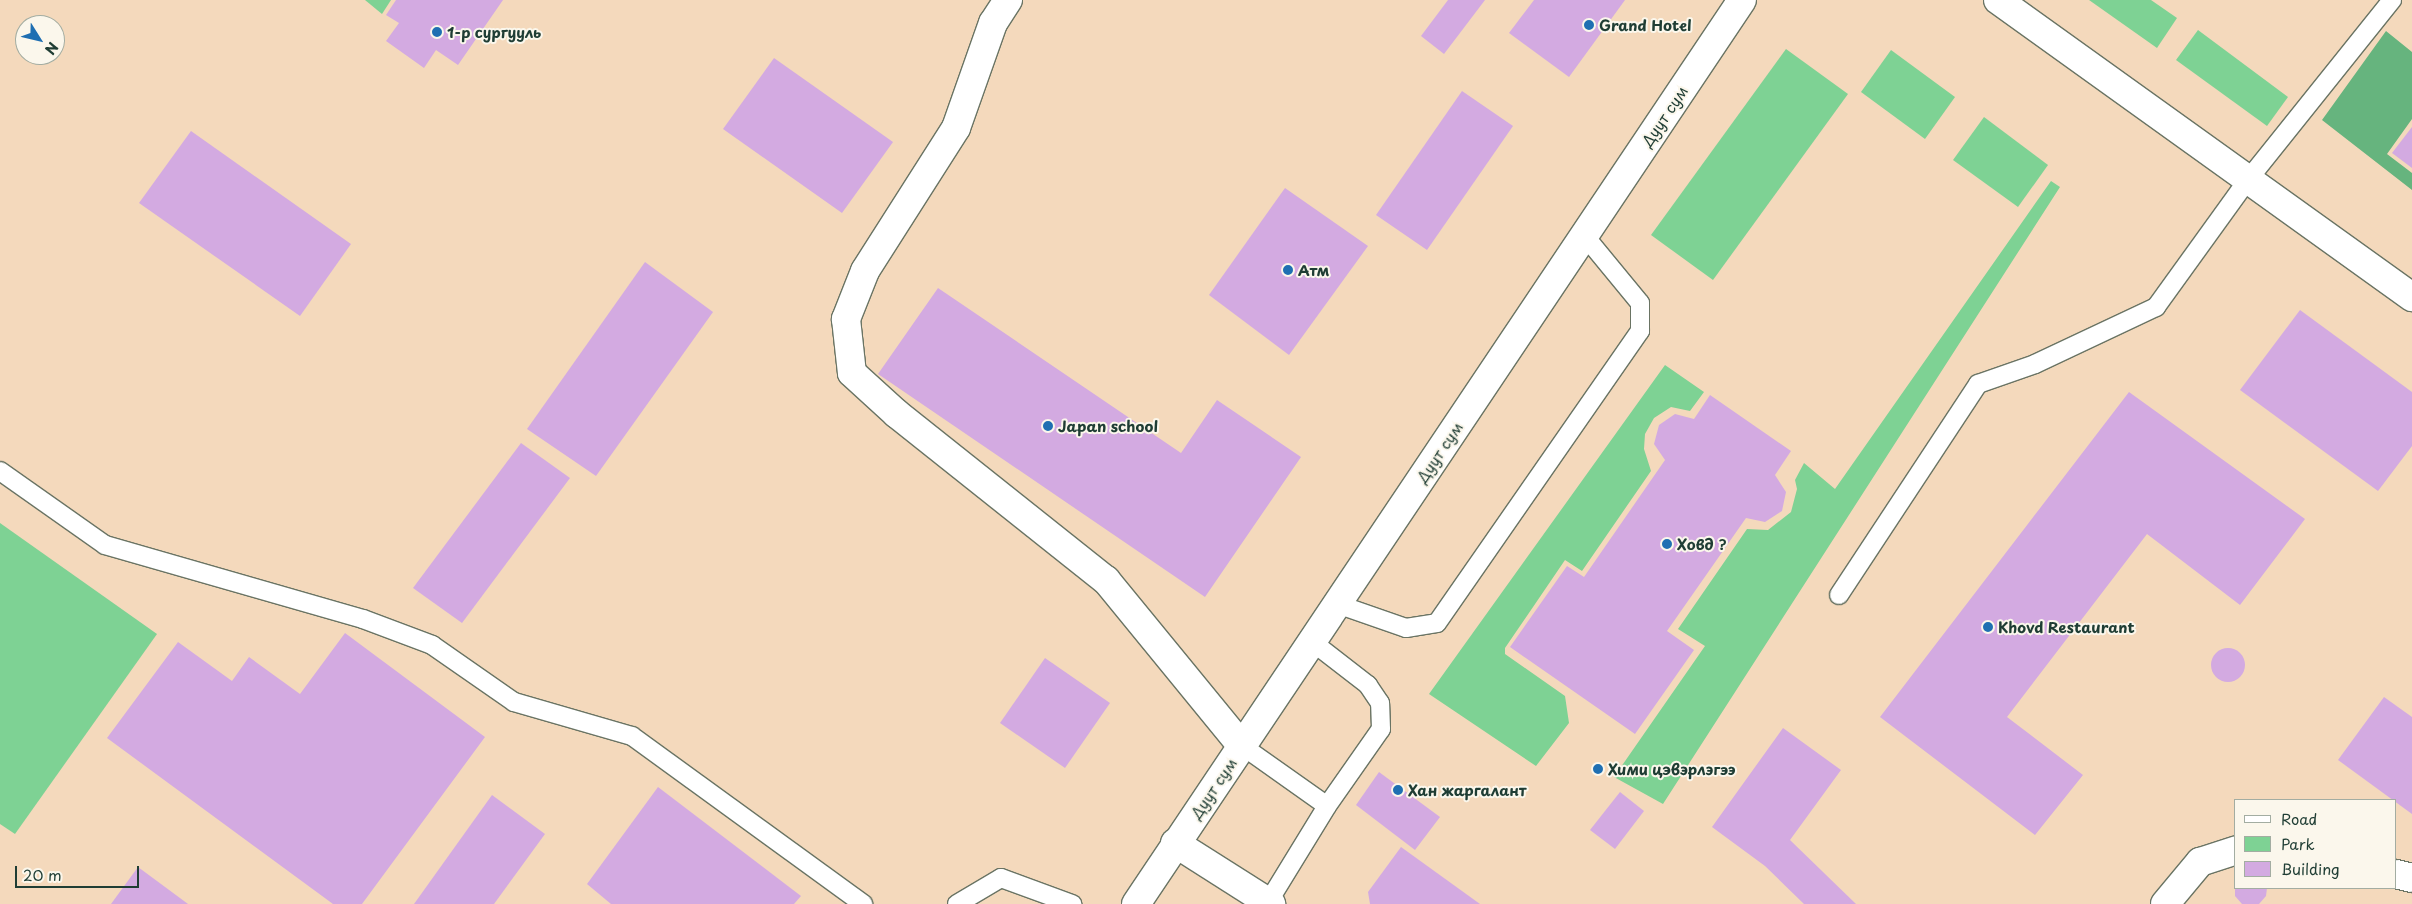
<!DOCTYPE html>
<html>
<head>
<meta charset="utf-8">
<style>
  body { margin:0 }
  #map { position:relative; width:2412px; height:904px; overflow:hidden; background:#f4d9bc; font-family:"Playpen Sans",sans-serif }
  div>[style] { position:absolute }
  .green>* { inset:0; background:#7ed294 }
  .forest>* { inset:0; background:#66b47e }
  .building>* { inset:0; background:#d3aae1 }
  .round { border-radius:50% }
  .roads { filter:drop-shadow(1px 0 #6a7464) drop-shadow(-1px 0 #6a7464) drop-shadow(0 1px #6a7464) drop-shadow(0 -1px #6a7464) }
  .service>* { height:18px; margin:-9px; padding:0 9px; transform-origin:9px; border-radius:9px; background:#fff }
  .minor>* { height:28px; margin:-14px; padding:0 14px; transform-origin:14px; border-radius:14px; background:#fff }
  .secondary>* { height:28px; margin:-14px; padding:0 14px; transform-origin:14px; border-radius:14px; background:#fff }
  .dots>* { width:14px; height:14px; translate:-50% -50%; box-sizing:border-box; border:2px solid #fbf7ec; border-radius:50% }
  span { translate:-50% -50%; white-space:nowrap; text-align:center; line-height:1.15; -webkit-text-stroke:4px #fbf7ec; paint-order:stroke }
  .poi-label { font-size:15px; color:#1f3d34; font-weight:700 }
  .left { translate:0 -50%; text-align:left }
  .street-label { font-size:15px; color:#1f3d34 }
  .legend { position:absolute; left:2234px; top:799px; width:162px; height:90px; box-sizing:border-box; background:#fbf7ec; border:1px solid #a3ada2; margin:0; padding:6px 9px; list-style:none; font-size:15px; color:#1f3d34 }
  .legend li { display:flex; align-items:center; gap:10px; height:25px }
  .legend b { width:25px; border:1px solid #a3ada2 }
  .north { position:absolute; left:15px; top:15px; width:50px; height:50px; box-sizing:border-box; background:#fbf7ec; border:1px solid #a3ada2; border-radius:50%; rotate:126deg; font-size:14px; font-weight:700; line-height:20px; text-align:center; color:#1f3d34 }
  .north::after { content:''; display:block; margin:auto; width:18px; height:22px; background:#1f6fb2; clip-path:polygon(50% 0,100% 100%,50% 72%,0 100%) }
  .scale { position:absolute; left:15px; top:866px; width:124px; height:22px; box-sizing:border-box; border:2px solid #1f3d34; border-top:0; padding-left:6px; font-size:15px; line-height:18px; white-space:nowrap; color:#1f3d34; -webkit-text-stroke:4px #fbf7ec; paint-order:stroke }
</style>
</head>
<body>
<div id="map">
  <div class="green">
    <i style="clip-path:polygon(365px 0,391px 0,382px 14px)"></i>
    <i style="clip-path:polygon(2089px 0,2151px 0,2177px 18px,2157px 48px)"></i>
    <i style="clip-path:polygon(2198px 30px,2288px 97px,2267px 126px,2176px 60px)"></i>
    <i style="clip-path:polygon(1786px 49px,1848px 94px,1713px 280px,1651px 235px)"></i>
    <i style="clip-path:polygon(1891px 50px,1955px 97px,1925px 139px,1861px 92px)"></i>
    <i style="clip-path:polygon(1984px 117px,2048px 165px,2018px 207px,1953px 160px)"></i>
    <i style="clip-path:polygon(2051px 181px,2060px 187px,1663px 804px,1614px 777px,1705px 646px,1678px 629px,1747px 529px,1768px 530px,1791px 512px,1797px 489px,1795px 480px,1804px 463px,1835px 489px)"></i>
    <i style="clip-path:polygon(1665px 365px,1704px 392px,1690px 411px,1671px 407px,1654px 418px,1645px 434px,1644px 449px,1651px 471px,1582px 571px,1565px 560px,1505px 648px,1505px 654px,1565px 696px,1569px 723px,1536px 766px,1429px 694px)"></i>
    <i style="clip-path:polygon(0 523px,157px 634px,15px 834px,0 824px)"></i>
  </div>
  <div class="forest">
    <i style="clip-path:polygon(2386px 31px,2412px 52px,2412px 119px,2387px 154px,2412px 173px,2412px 190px,2322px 120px)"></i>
  </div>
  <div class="building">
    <i style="clip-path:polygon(396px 0,503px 0,458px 65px,436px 50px,424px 68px,386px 41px,399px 23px,386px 15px)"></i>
    <i style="clip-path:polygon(1448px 0,1485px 0,1444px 54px,1421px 36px)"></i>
    <i style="clip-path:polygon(1534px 0,1625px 0,1569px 77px,1509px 33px)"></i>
    <i style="clip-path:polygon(774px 58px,893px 142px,842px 213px,723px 129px)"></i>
    <i style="clip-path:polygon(1462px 91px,1513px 126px,1427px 250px,1376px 215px)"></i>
    <i style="clip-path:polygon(2412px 127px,2412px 168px,2392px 153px)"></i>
    <i style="clip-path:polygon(191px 131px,351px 244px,300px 316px,139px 203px)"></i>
    <i style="clip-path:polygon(1285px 188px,1368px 246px,1289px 355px,1209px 295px)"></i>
    <i style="clip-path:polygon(645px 262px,713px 312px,596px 476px,527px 429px)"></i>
    <i style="clip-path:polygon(938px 288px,1181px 453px,1217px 400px,1301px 457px,1205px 597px,878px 374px)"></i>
    <i style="clip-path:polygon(2300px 310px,2412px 392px,2412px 446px,2378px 491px,2240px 390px)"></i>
    <i style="clip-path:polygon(2129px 392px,2305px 519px,2240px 605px,2147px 534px,2007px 717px,2083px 775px,2035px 835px,1880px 717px)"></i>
    <i style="clip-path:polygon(1710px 395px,1791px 451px,1775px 475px,1786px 492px,1782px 511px,1765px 522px,1746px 518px,1667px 631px,1694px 650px,1635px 734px,1510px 647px,1567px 566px,1584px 577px,1665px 460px,1654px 444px,1659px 425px,1675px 414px,1694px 419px)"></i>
    <i style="clip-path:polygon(521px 443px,570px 478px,462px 623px,413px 588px)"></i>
    <i style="clip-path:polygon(345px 633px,485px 737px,362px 904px,333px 904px,107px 738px,178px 642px,232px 681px,249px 657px,300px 694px)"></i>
    <i class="round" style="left:2211px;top:648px;width:34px;height:34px"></i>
    <i style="clip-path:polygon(1045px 658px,1110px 703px,1065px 768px,1000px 723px)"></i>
    <i style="clip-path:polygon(2384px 697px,2412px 717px,2412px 814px,2338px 760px)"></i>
    <i style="clip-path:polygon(1783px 728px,1841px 770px,1790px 840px,1856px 904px,1804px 904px,1765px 866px,1712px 827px)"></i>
    <i style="clip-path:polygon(1379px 772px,1440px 817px,1415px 850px,1356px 805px)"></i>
    <i style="clip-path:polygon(658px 787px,801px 896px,794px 904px,611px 904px,587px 884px)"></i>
    <i style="clip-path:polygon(1620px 792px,1644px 811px,1615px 849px,1590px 830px)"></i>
    <i style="clip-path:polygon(492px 795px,545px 834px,494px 904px,414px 904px)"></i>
    <i style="clip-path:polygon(1401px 847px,1480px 904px,1370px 904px,1368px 892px)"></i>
    <i style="clip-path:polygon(138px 867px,184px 901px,188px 904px,111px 904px)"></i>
    <i style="clip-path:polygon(2235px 882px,2236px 888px,2267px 888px,2266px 896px,2259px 904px,2242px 904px,2235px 896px)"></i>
  </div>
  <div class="roads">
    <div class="service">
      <i style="left:0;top:471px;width:128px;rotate:35.2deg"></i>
      <i style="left:105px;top:545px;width:268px;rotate:16deg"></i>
      <i style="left:363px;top:619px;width:74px;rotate:20.6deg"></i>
      <i style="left:432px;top:645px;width:100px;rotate:34.8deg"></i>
      <i style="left:514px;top:702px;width:123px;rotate:16.1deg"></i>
      <i style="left:632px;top:736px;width:286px;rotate:36deg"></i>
      <i style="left:1839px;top:595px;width:253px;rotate:-56.6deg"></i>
      <i style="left:1978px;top:384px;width:60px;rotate:-19.3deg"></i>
      <i style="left:2035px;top:364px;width:134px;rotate:-25.2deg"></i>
      <i style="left:2156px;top:307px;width:155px;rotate:-54.2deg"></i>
      <i style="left:2247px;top:181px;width:232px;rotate:-51.3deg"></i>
      <i style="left:1337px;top:604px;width:73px;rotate:19.2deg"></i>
      <i style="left:1406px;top:628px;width:31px;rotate:-9deg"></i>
      <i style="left:1437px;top:623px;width:356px;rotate:-55.2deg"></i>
      <i style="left:1640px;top:331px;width:28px;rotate:-90deg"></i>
      <i style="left:1640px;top:303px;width:88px;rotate:-129.5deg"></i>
      <i style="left:1241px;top:745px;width:105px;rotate:35.3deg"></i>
      <i style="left:957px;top:904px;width:51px;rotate:-30.6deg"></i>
      <i style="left:1001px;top:878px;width:76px;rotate:20.1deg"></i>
      <i style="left:1267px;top:904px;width:115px;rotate:-58.5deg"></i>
      <i style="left:1327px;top:806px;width:94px;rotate:-55deg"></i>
      <i style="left:1381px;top:729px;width:26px;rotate:-92deg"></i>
      <i style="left:1380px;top:703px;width:22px;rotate:-124deg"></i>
      <i style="left:1368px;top:685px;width:72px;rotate:-142.3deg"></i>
    </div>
    <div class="minor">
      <i style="left:1008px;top:0;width:27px;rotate:123deg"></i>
      <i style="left:993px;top:23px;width:111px;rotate:109.4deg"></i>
      <i style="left:956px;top:128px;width:169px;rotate:122.5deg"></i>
      <i style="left:865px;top:271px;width:52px;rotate:111.6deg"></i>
      <i style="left:846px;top:319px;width:54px;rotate:83.7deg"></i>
      <i style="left:852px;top:373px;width:61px;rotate:42.3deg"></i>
      <i style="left:897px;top:414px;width:267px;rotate:38.5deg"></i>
      <i style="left:1106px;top:580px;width:213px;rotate:50.7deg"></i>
      <i style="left:1175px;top:843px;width:114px;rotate:32.4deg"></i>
      <i style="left:2396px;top:874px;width:16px;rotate:14deg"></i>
      <i style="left:2165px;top:904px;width:55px;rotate:-50.2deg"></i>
      <i style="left:2200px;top:862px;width:38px;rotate:-18deg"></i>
    </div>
    <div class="secondary">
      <i style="left:1998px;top:0;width:510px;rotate:35.66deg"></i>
      <i style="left:1136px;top:904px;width:1088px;rotate:-56.16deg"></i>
    </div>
  </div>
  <div class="dots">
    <i style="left:1589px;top:25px;background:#1f6fb2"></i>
    <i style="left:437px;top:32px;background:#1f6fb2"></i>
    <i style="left:1288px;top:270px;background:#1f6fb2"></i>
    <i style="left:1048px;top:426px;background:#1f6fb2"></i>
    <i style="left:1667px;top:544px;background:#1f6fb2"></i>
    <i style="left:1988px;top:627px;background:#1f6fb2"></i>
    <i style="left:1598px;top:769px;background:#1f6fb2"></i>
    <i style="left:1398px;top:790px;background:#1f6fb2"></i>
  </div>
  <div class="poi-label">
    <span class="left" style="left:1599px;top:25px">Grand Hotel</span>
    <span class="left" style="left:447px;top:32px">1-р сургууль</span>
    <span class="left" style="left:1298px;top:270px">Атм</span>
    <span class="left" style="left:1058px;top:426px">Japan school</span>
    <span class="left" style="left:1677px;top:544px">Ховд ?</span>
    <span class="left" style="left:1998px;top:627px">Khovd Restaurant</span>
    <span class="left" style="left:1608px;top:769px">Хими цэвэрлэгээ</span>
    <span class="left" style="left:1408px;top:790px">Хан жаргалант</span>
  </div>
  <div class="street-label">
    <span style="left:1664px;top:116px;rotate:-56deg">Дуут сум</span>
    <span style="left:1439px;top:452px;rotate:-56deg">Дуут сум</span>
    <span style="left:1213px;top:788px;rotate:-56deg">Дуут сум</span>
  </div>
  <ul class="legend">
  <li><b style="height:6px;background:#fff"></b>Road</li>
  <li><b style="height:14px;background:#7ed294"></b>Park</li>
  <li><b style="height:14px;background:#d3aae1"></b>Building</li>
  </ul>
  <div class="north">N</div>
  <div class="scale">20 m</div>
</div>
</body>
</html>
